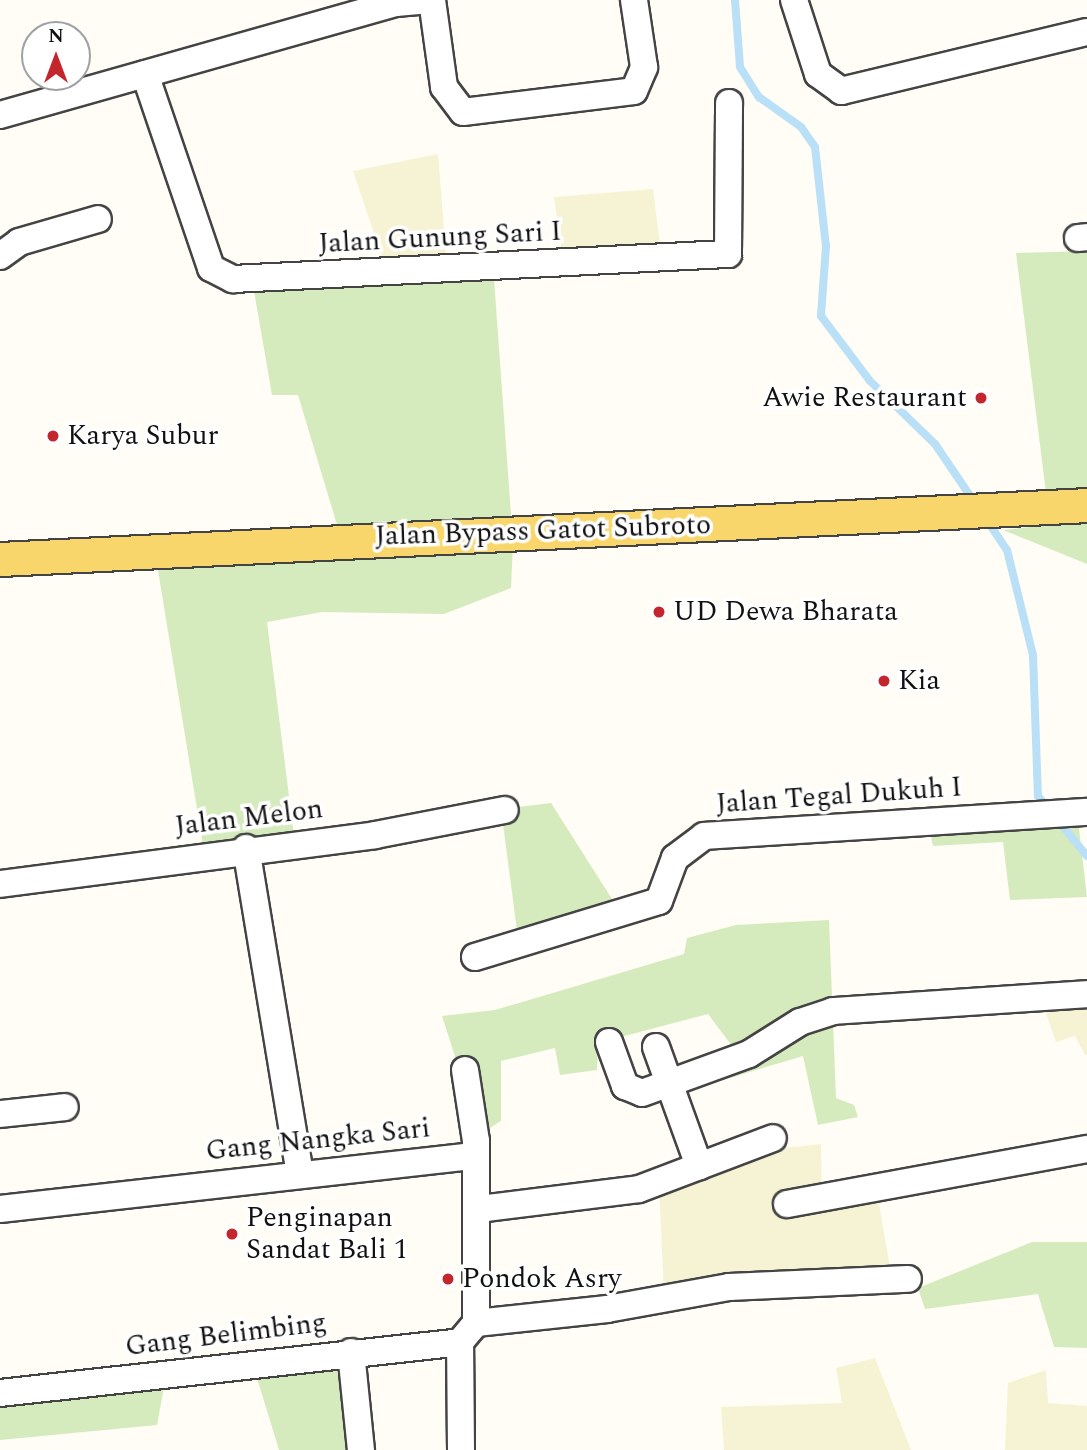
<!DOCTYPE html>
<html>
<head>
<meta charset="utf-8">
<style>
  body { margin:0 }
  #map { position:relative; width:1087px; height:1450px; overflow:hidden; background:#fffdf5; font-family:Spectral,serif }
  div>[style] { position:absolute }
  .farmland>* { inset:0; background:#f6f3d4 }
  .green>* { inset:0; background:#d5ebbd }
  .stream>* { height:8px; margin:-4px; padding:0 4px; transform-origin:4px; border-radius:4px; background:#b9e0f7 }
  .roads { filter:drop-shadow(2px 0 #444) drop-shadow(-2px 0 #444) drop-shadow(0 2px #444) drop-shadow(0 -2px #444) }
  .minor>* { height:26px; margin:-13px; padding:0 13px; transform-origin:13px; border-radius:13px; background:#fff }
  .major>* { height:33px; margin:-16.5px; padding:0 16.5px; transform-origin:16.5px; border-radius:16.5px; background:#f9d66b }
  .dots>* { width:19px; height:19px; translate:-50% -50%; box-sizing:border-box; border:4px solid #fff; border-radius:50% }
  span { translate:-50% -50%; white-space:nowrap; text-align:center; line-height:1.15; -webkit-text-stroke:7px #fff; paint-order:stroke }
  .street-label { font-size:28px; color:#111 }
  .poi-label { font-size:28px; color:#111 }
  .right { translate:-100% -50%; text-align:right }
  .left { translate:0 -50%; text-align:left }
  .north { position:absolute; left:21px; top:21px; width:70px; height:70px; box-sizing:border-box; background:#fff; border:2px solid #a0a0a0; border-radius:50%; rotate:0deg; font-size:19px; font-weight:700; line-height:28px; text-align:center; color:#111 }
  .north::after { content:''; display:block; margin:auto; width:24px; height:32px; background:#c4262e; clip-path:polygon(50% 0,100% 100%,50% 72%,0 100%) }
</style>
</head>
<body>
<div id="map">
  <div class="farmland">
    <i style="clip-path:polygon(438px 154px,447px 268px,387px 272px,353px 171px)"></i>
    <i style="clip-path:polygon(653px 189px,661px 253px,563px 260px,554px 197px)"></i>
    <i style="clip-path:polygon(1087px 994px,1087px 1055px,1085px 1055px,1075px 1036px,1056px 1042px,1041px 999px)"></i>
    <i style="clip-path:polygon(821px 1144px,822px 1206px,878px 1198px,893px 1285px,664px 1294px,659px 1186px,757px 1151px)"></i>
    <i style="clip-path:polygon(875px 1358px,911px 1450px,724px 1450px,721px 1407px,842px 1403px,836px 1368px)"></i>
    <i style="clip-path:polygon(1046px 1370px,1048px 1403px,1087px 1406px,1087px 1450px,1005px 1450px,1008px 1383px)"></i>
  </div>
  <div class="green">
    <i style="clip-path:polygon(1087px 251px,1087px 564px,1003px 530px,1050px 525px,1016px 253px)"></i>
    <i style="clip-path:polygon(493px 265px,513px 542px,511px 588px,444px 614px,322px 612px,267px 622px,294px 836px,205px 858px,157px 564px,344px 548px,298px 395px,272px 395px,253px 285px)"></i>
    <i style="clip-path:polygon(551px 803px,619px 910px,518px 938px,501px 809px)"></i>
    <i style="clip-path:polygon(1076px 803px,1087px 897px,1010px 900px,1003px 842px,933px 846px,927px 817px,938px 805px)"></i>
    <i style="clip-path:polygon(829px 920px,836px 1098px,854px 1105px,858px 1117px,818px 1125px,803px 1056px,706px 1085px,699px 1065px,732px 1046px,708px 1014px,598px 1043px,597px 1070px,560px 1075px,555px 1048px,501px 1061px,501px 1121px,480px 1134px,442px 1016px,495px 1010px,684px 954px,687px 938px,736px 925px)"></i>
    <i style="clip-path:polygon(1032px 1242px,1087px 1242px,1087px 1348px,1054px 1347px,1038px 1294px,925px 1309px,918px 1288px)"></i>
    <i style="clip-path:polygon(334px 1366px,373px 1450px,279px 1450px,256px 1375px)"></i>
    <i style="clip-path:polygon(166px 1376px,157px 1425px,0 1440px,0 1384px)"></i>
  </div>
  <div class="stream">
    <i style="left:735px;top:0;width:67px;rotate:85.7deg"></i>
    <i style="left:740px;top:67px;width:36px;rotate:58deg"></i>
    <i style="left:759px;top:97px;width:52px;rotate:35.5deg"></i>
    <i style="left:801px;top:127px;width:24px;rotate:55deg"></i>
    <i style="left:815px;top:147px;width:100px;rotate:83.7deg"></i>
    <i style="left:826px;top:246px;width:70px;rotate:94.1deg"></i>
    <i style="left:821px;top:316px;width:81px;rotate:53deg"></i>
    <i style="left:870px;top:381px;width:91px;rotate:44.1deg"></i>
    <i style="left:935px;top:444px;width:71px;rotate:55.9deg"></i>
    <i style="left:986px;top:519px;width:37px;rotate:56deg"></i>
    <i style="left:1007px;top:550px;width:108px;rotate:76.1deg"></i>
    <i style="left:1033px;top:655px;width:141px;rotate:88deg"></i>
    <i style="left:1038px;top:796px;width:16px;rotate:50deg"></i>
    <i style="left:1056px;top:818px;width:49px;rotate:50.8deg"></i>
  </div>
  <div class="roads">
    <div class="minor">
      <i style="left:432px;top:0;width:88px;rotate:82.1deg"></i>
      <i style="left:444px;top:87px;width:31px;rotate:53deg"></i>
      <i style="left:463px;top:112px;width:172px;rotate:-7deg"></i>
      <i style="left:634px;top:91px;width:26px;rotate:-67deg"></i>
      <i style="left:644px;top:67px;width:68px;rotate:-98.5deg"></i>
      <i style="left:794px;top:0;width:78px;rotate:72deg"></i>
      <i style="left:818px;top:74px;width:29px;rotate:36deg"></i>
      <i style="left:841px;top:91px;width:253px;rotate:-13.5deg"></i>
      <i style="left:145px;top:74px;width:205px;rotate:71.2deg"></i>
      <i style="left:211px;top:268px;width:25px;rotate:27deg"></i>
      <i style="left:233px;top:279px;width:496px;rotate:-2.9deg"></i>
      <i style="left:728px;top:254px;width:151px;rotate:-89.6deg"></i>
      <i style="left:0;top:115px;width:412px;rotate:-15.8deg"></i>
      <i style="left:396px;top:3px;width:34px;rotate:-5deg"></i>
      <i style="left:1078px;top:238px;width:9px;rotate:-6deg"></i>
      <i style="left:0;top:256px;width:24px;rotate:-36deg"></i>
      <i style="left:19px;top:242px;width:82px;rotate:-16.2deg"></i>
      <i style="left:246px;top:848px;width:329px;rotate:80.6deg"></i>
      <i style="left:0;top:884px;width:378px;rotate:-7.4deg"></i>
      <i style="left:375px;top:835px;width:132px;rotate:-10.9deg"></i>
      <i style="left:475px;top:957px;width:192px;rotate:-16.9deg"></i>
      <i style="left:659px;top:901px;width:46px;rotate:-69.6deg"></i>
      <i style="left:675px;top:858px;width:36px;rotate:-37deg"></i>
      <i style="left:704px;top:836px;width:384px;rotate:-3.6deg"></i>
      <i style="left:609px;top:1042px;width:47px;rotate:70deg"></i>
      <i style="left:625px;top:1086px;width:18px;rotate:22deg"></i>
      <i style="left:642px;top:1093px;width:114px;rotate:-20deg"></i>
      <i style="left:749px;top:1054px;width:60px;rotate:-32.1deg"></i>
      <i style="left:800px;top:1022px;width:35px;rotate:-18deg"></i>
      <i style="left:833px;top:1011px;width:255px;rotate:-3.8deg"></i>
      <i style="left:656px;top:1047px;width:127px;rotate:70.1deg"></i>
      <i style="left:465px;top:1070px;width:72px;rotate:81.2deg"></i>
      <i style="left:476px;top:1141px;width:182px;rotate:90deg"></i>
      <i style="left:0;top:1114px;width:65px;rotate:-6.1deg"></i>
      <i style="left:787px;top:1204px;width:305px;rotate:-10.4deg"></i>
      <i style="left:0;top:1209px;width:479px;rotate:-6.4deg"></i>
      <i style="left:479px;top:1209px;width:161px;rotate:-7.1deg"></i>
      <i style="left:639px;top:1189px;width:143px;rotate:-20.8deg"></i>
      <i style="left:351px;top:1352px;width:99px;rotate:84.2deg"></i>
      <i style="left:0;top:1393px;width:463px;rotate:-6.3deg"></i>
      <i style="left:461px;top:1450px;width:108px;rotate:-90.5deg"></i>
      <i style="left:460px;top:1342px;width:25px;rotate:-50deg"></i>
      <i style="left:476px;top:1323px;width:132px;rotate:-6.1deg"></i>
      <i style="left:607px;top:1309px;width:124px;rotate:-10.2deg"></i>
      <i style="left:729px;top:1287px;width:179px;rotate:-2.6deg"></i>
    </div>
    <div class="major">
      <i style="left:0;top:559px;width:1088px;rotate:-2.84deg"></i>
    </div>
  </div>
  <div class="dots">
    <i style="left:981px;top:398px;background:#c4262e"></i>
    <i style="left:53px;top:436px;background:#c4262e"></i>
    <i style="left:659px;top:612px;background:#c4262e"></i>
    <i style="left:884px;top:681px;background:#c4262e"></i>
    <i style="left:232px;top:1234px;background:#c4262e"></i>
    <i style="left:448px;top:1279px;background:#c4262e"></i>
  </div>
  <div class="street-label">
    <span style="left:440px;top:238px;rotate:-3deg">Jalan Gunung Sari I</span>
    <span style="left:543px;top:531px;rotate:-2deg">Jalan Bypass Gatot Subroto</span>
    <span style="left:839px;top:796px;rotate:-4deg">Jalan Tegal Dukuh I</span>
    <span style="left:249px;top:818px;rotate:-7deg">Jalan Melon</span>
    <span style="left:318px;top:1140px;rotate:-6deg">Gang Nangka Sari</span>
    <span style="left:226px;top:1335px;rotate:-7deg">Gang Belimbing</span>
  </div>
  <div class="poi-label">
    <span class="right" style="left:967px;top:398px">Awie Restaurant</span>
    <span class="left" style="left:67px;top:436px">Karya Subur</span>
    <span class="left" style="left:673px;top:612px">UD Dewa Bharata</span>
    <span class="left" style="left:898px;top:681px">Kia</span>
    <span class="left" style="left:246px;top:1234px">Penginapan<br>Sandat Bali 1</span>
    <span class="left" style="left:462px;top:1279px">Pondok Asry</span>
  </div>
  <div class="north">N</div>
</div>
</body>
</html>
